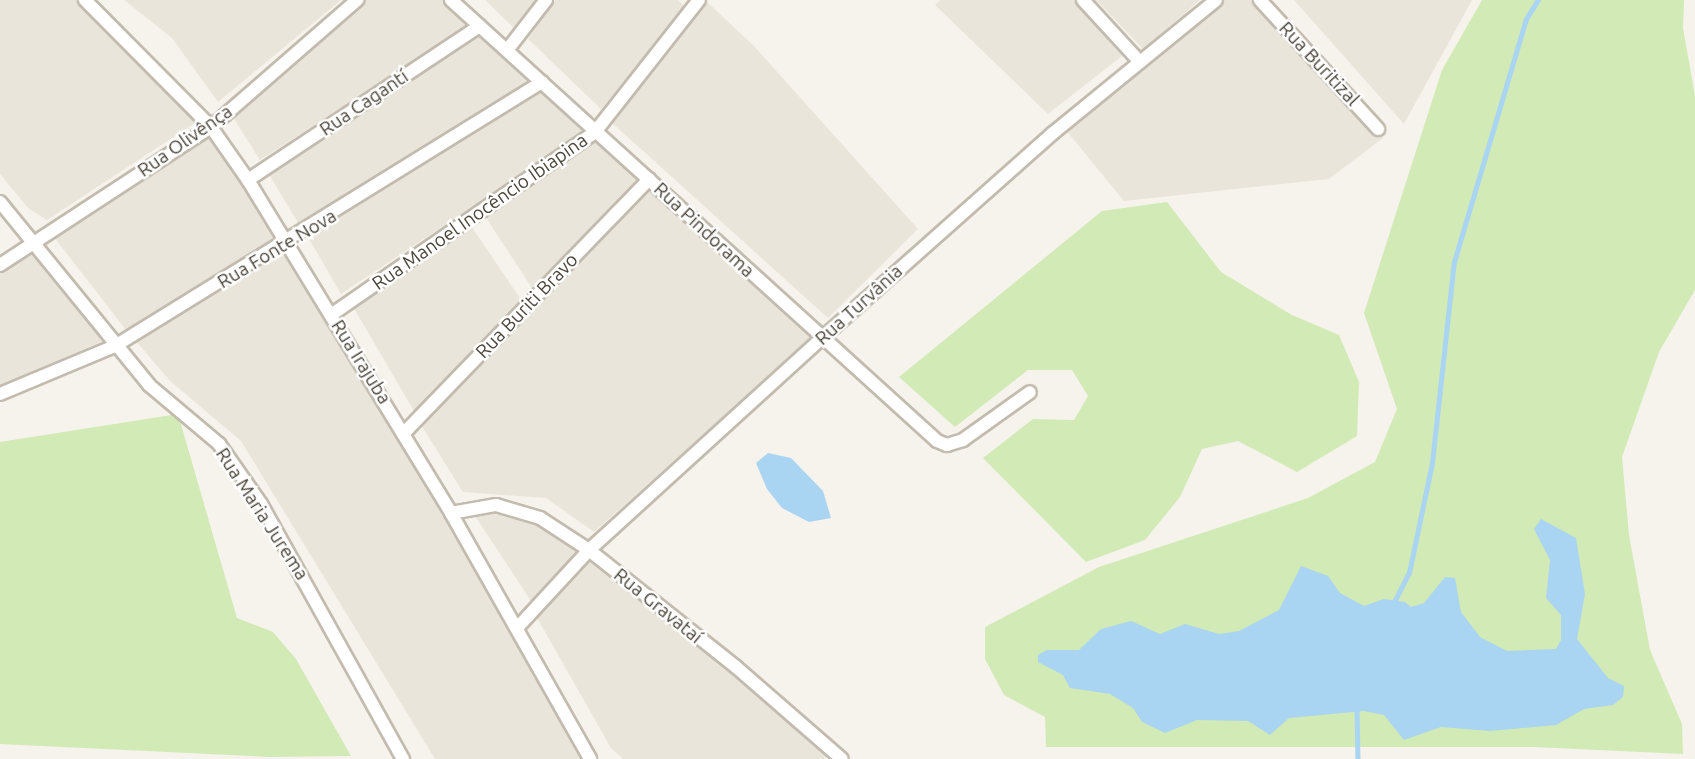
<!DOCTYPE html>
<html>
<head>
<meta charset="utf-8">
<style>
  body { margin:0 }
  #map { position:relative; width:1695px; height:759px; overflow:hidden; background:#f6f3ec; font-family:Ubuntu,sans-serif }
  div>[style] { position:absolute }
  .residential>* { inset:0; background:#eae5da }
  .green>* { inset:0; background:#d2eab5 }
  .water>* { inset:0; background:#a9d4f2 }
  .stream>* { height:4.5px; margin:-2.25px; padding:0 2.25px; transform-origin:2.25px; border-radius:2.25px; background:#a9d4f2 }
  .roads { filter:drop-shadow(2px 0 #c2bbae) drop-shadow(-2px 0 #c2bbae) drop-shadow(0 2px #c2bbae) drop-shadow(0 -2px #c2bbae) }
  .street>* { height:12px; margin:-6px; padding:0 6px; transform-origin:6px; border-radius:6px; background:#fff }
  span { translate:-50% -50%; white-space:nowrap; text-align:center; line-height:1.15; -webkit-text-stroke:5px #fff; paint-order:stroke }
  .street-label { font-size:19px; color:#4b4439 }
</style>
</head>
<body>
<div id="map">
  <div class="residential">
    <i style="clip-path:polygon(0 0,78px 0,139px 55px,198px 121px,47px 220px,28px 208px,0 174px)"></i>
    <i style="clip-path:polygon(124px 0,341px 0,218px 102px,172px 38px)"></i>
    <i style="clip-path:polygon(361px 0,447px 0,473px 23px,260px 160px,231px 114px)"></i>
    <i style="clip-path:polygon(485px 0,538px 0,515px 29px)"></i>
    <i style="clip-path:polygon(555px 0,678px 0,686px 8px,601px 109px,528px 39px)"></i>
    <i style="clip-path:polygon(940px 0,1073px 0,1122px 56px,1048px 114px,935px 5px)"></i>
    <i style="clip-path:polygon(1096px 0,1200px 0,1143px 49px)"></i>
    <i style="clip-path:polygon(1222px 0,1256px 0,1383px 138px,1329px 179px,1124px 201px,1065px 129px)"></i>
    <i style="clip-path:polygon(1294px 0,1472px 0,1404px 124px)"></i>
    <i style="clip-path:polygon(706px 1px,754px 46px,918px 229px,828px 318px,611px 122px)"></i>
    <i style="clip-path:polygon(480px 29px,534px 78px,300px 226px,267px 171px)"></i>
    <i style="clip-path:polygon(541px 85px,589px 129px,341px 294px,308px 237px)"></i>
    <i style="clip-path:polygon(210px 131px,282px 241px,126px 330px,54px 237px)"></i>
    <i style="clip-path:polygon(595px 136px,642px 177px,534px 291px,483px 213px)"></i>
    <i style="clip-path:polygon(649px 185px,814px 336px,594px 532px,546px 498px,463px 492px,421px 425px)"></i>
    <i style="clip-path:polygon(469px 223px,522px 301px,414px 411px,352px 305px)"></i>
    <i style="clip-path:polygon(286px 247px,546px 686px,582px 759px,435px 759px,241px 441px,169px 380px,136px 341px)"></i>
    <i style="clip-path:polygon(33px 251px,103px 341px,0 386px,0 270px)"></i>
    <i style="clip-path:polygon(495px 508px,531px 518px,580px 547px,533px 604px,473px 513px)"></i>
    <i style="clip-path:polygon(589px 556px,823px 748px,825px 759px,623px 759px,611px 748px,536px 616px)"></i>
  </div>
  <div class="green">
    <i style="clip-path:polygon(1482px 0,1684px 0,1683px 28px,1695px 96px,1695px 290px,1659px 352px,1622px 457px,1629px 535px,1650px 650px,1682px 724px,1683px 754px,1534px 747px,1046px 747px,1045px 717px,1004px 695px,985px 659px,985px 627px,1099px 567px,1308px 498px,1375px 462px,1397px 409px,1364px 313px,1442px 70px)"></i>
    <i style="clip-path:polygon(1167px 202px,1221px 272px,1292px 315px,1339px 335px,1359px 382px,1357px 436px,1297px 472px,1238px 441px,1202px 449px,1180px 497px,1145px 540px,1086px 562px,983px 458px,1033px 419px,1074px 420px,1088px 396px,1072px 370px,1028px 370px,955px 427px,899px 377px,1102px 211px)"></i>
    <i style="clip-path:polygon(178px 414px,237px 618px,273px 632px,296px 659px,351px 756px,269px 757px,0 744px,0 442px)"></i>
  </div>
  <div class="water">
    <i style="clip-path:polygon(768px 453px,791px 458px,823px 491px,831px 518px,809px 522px,782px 508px,767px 489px,756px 463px)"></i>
    <i style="clip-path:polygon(1541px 519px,1576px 538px,1585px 594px,1577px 639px,1608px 678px,1624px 686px,1623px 697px,1613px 705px,1584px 709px,1556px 725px,1490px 731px,1441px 727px,1404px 740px,1384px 715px,1364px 711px,1289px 718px,1270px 735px,1248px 721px,1197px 720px,1165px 733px,1142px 722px,1133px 708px,1110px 694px,1070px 688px,1063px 675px,1038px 662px,1038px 655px,1047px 650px,1079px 650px,1101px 629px,1131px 621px,1160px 634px,1185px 624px,1219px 634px,1239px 631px,1279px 610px,1301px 566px,1328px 576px,1340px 593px,1364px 606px,1384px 599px,1405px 602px,1411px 607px,1424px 603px,1445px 577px,1455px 578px,1461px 612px,1480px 637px,1507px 651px,1556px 649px,1561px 640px,1561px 615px,1546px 598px,1550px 560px,1534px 529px)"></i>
  </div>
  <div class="stream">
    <i style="left:1393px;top:604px;width:35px;rotate:-63deg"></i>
    <i style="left:1409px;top:573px;width:112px;rotate:-78.2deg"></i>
    <i style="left:1432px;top:463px;width:202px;rotate:-83.8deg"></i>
    <i style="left:1454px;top:262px;width:253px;rotate:-73.5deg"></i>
    <i style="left:1526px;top:19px;width:22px;rotate:-58deg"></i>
    <i style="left:1357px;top:709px;width:50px;rotate:88.9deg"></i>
  </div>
  <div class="roads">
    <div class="street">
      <i style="left:85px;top:0;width:179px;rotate:45.2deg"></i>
      <i style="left:211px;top:127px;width:65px;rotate:55.1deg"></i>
      <i style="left:248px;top:180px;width:390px;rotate:58.6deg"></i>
      <i style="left:451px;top:513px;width:283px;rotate:60.5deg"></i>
      <i style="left:451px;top:0;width:656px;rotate:42.22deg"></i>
      <i style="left:937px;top:441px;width:11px;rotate:22deg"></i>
      <i style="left:947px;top:445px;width:17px;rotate:-17deg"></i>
      <i style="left:963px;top:440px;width:82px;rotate:-35.6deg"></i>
      <i style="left:1083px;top:0;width:84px;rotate:47.4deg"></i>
      <i style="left:1260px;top:0;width:175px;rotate:47.5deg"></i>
      <i style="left:508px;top:49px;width:62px;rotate:-52.2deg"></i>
      <i style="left:248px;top:180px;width:278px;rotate:-33.6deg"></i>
      <i style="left:0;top:202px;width:236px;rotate:50.8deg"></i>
      <i style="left:149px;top:385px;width:92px;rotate:40.1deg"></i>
      <i style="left:219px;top:444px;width:73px;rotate:55deg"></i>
      <i style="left:261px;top:504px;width:292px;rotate:60.9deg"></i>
      <i style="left:0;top:265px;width:252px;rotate:-33.2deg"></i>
      <i style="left:211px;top:127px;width:194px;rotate:-41deg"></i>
      <i style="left:331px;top:315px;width:321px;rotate:-34.7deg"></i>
      <i style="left:595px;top:132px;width:168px;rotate:-51.8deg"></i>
      <i style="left:0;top:394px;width:125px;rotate:-22.7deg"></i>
      <i style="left:115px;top:346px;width:502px;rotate:-31.73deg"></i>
      <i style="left:404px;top:433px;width:353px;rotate:-46deg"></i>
      <i style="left:451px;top:513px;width:46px;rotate:-10.1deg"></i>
      <i style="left:496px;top:505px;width:46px;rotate:16.5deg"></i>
      <i style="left:540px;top:518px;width:59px;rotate:33.1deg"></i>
      <i style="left:589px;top:550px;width:188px;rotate:38.5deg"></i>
      <i style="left:736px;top:667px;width:140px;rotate:41deg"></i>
      <i style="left:518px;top:627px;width:105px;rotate:-47.3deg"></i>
      <i style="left:589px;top:550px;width:314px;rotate:-42.3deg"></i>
      <i style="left:821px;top:339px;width:310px;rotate:-41.6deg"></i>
      <i style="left:1053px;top:133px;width:210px;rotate:-39.2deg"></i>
    </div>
  </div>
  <div class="street-label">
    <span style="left:1319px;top:64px;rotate:47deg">Rua Buritizal</span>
    <span style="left:364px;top:103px;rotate:-34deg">Rua Cagantí</span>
    <span style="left:185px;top:141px;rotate:-35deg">Rua Olivênça</span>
    <span style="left:480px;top:212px;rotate:-35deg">Rua Manoel Inocêncio Ibiapina</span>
    <span style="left:704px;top:230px;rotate:43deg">Rua Pindorama</span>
    <span style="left:277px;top:249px;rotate:-31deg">Rua Fonte Nova</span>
    <span style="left:859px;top:305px;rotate:-42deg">Rua Turvânia</span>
    <span style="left:527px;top:306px;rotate:-46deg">Rua Buriti Bravo</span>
    <span style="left:361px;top:362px;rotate:58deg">Rua Irajuba</span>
    <span style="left:262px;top:514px;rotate:57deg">Rua Maria Jurema</span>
    <span style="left:658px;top:606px;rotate:39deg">Rua Gravataí</span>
  </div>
</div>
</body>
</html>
